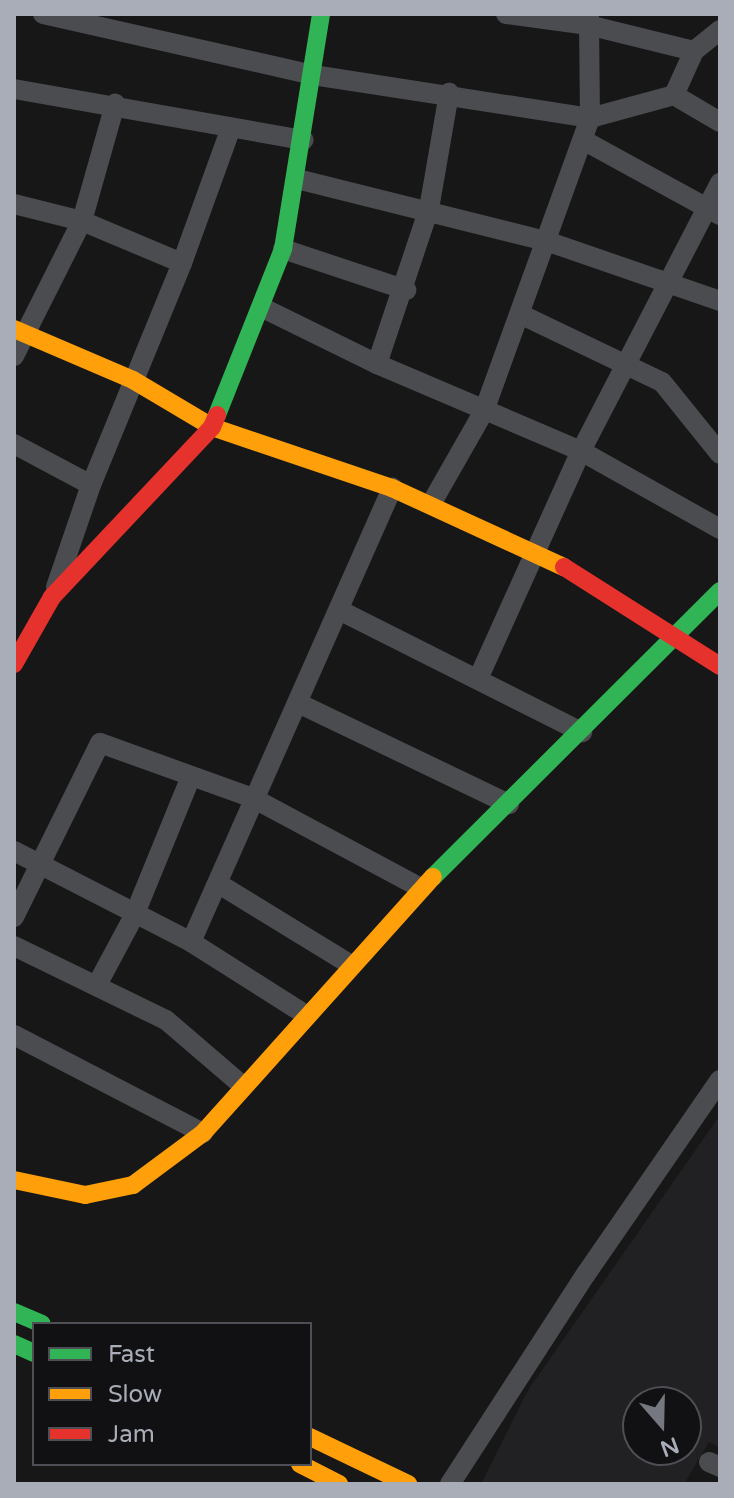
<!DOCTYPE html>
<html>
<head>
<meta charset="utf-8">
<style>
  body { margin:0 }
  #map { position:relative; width:734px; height:1498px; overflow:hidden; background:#171717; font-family:"Varela Round",sans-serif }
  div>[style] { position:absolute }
  .built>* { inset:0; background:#212123 }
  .street>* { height:20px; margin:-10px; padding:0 10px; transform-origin:10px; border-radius:10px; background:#4b4c50 }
  .fast>* { height:18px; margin:-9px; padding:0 9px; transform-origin:9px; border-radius:9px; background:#30b455 }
  .slow>* { height:18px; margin:-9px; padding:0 9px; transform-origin:9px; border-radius:9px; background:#ff9f0a }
  .jam>* { height:18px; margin:-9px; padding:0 9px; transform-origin:9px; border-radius:9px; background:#e5322d }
  span { translate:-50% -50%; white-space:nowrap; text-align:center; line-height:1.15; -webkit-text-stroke:6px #111113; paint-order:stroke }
  .frame { position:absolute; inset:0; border:16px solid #a8adb8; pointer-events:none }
  .legend { position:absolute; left:32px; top:1322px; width:280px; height:144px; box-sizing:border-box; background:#111113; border:2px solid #4d4f55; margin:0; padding:10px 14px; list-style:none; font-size:24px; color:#a8adb8 }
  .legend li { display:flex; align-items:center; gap:16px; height:40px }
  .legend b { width:40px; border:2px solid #4d4f55 }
  .north { position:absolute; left:622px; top:1386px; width:80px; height:80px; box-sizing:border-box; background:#111113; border:2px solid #4d4f55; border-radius:50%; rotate:160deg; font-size:22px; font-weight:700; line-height:32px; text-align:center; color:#a8adb8 }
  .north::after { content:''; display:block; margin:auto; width:28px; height:36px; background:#757880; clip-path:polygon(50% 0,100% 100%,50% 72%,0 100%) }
</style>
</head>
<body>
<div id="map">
  <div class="built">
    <i style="clip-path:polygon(evenodd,720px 1115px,720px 1448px,709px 1442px,684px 1484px,481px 1484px,528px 1390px,720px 1115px,638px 1402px,686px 1402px,686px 1450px,638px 1450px,638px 1402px)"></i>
  </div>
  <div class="street">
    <i style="left:43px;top:14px;width:277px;rotate:12.7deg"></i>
    <i style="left:313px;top:75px;width:280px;rotate:8.8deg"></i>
    <i style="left:590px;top:118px;width:87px;rotate:-15.3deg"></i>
    <i style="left:674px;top:95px;width:53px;rotate:30.4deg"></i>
    <i style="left:506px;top:14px;width:83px;rotate:7.6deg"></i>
    <i style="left:588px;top:25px;width:109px;rotate:13.8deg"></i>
    <i style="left:14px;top:89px;width:294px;rotate:10deg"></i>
    <i style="left:674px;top:95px;width:48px;rotate:-65.6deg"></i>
    <i style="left:694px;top:51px;width:33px;rotate:-39deg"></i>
    <i style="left:583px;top:140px;width:156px;rotate:28.7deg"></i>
    <i style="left:297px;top:179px;width:260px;rotate:14deg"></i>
    <i style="left:549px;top:242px;width:181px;rotate:19deg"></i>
    <i style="left:14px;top:204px;width:70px;rotate:14deg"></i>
    <i style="left:82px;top:221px;width:108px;rotate:22.8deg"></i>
    <i style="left:283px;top:249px;width:130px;rotate:18.4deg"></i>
    <i style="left:263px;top:308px;width:127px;rotate:26.2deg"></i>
    <i style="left:377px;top:364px;width:222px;rotate:23.1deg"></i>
    <i style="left:581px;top:451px;width:159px;rotate:29.3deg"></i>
    <i style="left:522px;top:315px;width:155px;rotate:25.6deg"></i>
    <i style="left:662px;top:382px;width:92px;rotate:51.1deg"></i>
    <i style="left:14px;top:356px;width:151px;rotate:-63.3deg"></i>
    <i style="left:82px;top:221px;width:122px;rotate:-74.2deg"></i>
    <i style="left:377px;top:364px;width:163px;rotate:-71.5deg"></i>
    <i style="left:429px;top:209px;width:118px;rotate:-80.2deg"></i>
    <i style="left:14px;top:444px;width:87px;rotate:28deg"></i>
    <i style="left:91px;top:485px;width:240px;rotate:-67.7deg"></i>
    <i style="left:182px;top:263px;width:144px;rotate:-70.1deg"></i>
    <i style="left:431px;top:504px;width:107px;rotate:-60.3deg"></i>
    <i style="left:484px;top:411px;width:312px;rotate:-70.1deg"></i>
    <i style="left:590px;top:118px;width:104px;rotate:-90.6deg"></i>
    <i style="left:56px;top:587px;width:108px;rotate:-71.1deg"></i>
    <i style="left:341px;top:611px;width:270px;rotate:26.7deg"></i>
    <i style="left:478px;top:679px;width:250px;rotate:-65.7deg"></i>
    <i style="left:581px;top:451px;width:302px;rotate:-62.6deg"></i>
    <i style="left:298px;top:703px;width:234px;rotate:25.6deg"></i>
    <i style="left:14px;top:851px;width:199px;rotate:27.2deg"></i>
    <i style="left:191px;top:942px;width:136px;rotate:32.4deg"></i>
    <i style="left:219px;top:884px;width:155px;rotate:31.5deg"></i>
    <i style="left:14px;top:917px;width:194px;rotate:-63.7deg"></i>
    <i style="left:100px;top:743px;width:163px;rotate:19.8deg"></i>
    <i style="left:253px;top:798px;width:191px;rotate:28.2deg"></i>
    <i style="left:191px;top:942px;width:497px;rotate:-66.1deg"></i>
    <i style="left:14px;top:946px;width:169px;rotate:26deg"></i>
    <i style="left:166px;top:1020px;width:101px;rotate:40.6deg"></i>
    <i style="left:98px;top:983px;width:76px;rotate:-61.8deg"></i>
    <i style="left:134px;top:916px;width:151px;rotate:-67.8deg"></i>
    <i style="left:14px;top:1035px;width:213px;rotate:27.4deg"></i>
    <i style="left:709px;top:1462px;width:12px;rotate:24deg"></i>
    <i style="left:450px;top:1484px;width:250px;rotate:-57.1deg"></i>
    <i style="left:586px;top:1274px;width:236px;rotate:-55.4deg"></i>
  </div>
  <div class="fast">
    <i style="left:217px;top:415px;width:179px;rotate:-68.3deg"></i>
    <i style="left:283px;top:249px;width:238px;rotate:-80.8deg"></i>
    <i style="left:433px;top:877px;width:405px;rotate:-44.9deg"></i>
    <i style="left:14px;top:1312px;width:30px;rotate:23deg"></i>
    <i style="left:14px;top:1344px;width:22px;rotate:24deg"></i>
  </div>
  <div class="slow">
    <i style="left:14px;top:329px;width:129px;rotate:23.2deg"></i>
    <i style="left:133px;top:380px;width:92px;rotate:30.7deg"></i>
    <i style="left:212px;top:427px;width:190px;rotate:18.7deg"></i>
    <i style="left:392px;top:488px;width:189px;rotate:24.7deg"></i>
    <i style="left:14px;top:1180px;width:73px;rotate:11.9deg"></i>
    <i style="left:85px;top:1195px;width:49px;rotate:-11.8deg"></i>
    <i style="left:133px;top:1185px;width:87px;rotate:-36.6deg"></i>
    <i style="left:203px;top:1133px;width:344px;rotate:-48.1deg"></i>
    <i style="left:310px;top:1437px;width:109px;rotate:25.6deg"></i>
    <i style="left:300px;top:1464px;width:44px;rotate:27.1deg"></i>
  </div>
  <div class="jam">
    <i style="left:564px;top:567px;width:185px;rotate:32.4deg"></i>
    <i style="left:14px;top:664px;width:77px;rotate:-60.4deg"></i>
    <i style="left:52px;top:597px;width:233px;rotate:-46.7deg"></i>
    <i style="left:212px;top:427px;width:13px;rotate:-67deg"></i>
  </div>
  <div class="frame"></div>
  <ul class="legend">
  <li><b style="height:10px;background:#30b455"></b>Fast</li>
  <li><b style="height:10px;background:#ff9f0a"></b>Slow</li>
  <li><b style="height:10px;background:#e5322d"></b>Jam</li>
  </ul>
  <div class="north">N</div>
</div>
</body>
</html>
